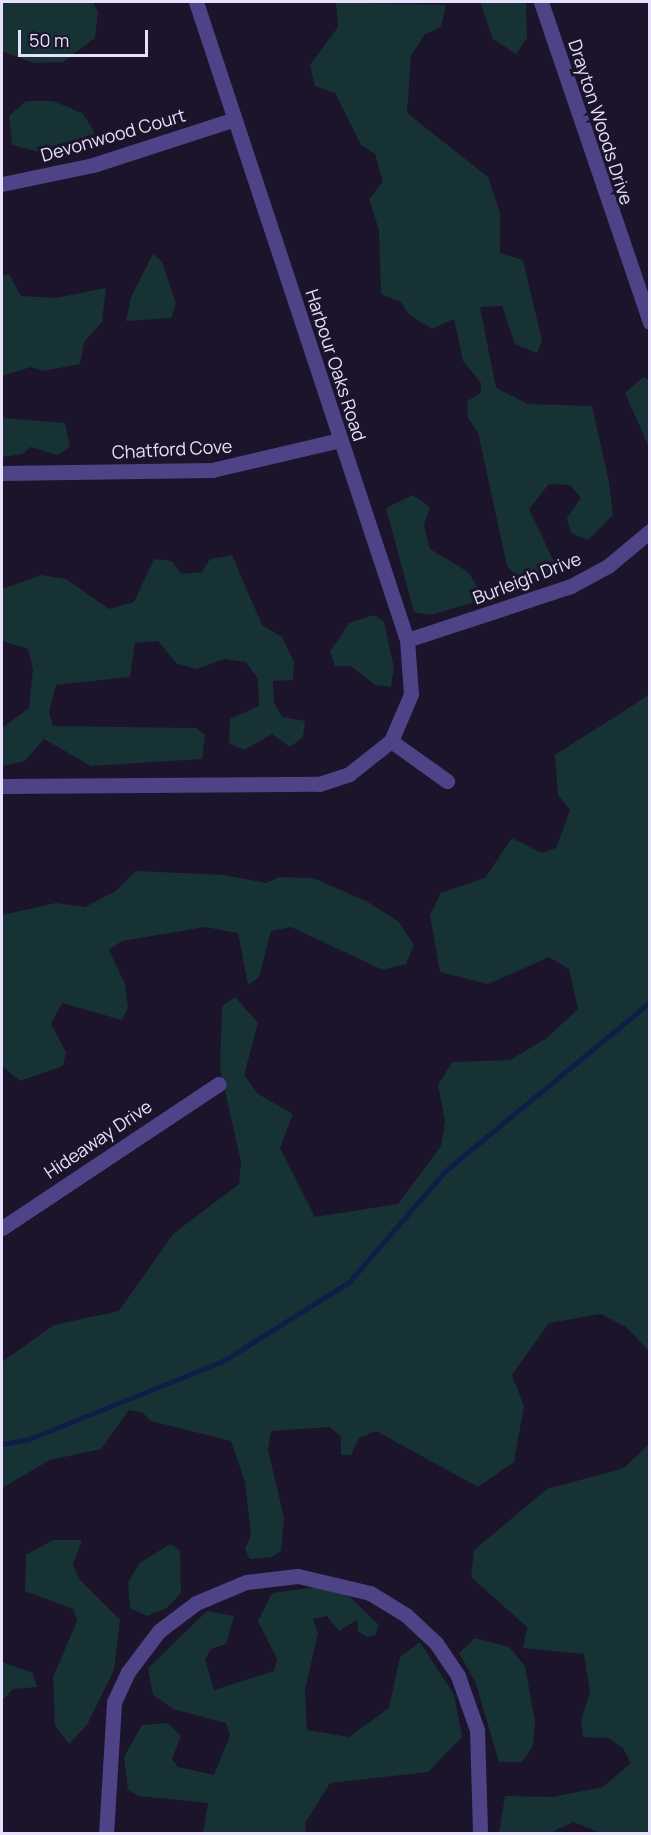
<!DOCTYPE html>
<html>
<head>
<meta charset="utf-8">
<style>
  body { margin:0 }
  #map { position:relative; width:651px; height:1835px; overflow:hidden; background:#1b142b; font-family:Manrope,sans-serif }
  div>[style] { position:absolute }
  .green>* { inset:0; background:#173234 }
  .stream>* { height:5px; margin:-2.5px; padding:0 2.5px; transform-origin:2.5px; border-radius:2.5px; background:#101d47 }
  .minor>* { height:15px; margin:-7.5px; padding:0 7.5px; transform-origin:7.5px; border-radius:7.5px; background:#4e4386 }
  span { translate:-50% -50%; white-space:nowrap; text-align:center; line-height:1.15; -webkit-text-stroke:6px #1b142b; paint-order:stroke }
  .street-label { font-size:18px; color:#e7e0fc }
  .frame { position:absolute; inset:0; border:3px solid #e7e0fc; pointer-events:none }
  .scale { position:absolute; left:18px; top:30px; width:130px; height:27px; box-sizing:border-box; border:3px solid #e7e0fc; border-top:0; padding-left:8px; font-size:18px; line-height:21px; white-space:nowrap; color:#e7e0fc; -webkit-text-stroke:4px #1b142b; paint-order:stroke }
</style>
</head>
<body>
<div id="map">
  <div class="green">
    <i style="clip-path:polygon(2px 2px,93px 2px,98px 12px,95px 38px,63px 62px,33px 63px,2px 51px)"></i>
    <i style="clip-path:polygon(336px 2px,446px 5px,441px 27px,425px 34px,411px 56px,407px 113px,488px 177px,500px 213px,500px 253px,523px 260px,542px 341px,537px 353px,515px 344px,502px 306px,480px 307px,496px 388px,528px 404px,592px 406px,609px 482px,613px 515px,588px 540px,571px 533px,567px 518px,581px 498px,570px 485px,549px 484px,529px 509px,554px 562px,547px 575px,520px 580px,507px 566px,478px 432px,468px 418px,467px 401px,481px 393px,481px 383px,463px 361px,454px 319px,432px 329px,408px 314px,401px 302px,381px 294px,379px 230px,369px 199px,383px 182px,375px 154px,361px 145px,335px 93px,315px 86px,310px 65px,338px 27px)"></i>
    <i style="clip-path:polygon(480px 2px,526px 2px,527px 38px,516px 54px,493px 39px)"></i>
    <i style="clip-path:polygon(26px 101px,53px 101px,82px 113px,94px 131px,92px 150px,52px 155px,12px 145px,9px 116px)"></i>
    <i style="clip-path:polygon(153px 254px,162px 262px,176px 304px,171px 318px,126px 321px,131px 297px)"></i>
    <i style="clip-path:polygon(9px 274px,21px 296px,56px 298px,106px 288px,102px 322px,84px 342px,80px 364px,43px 371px,31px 367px,2px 376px,2px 276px)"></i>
    <i style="clip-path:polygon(643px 377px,649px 380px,649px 447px,625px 393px)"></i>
    <i style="clip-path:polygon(2px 418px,65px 423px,70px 447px,58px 455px,30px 447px,23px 454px,2px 457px)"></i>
    <i style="clip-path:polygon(413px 495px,430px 507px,424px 525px,430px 549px,468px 572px,479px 589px,476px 602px,430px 615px,414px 612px,386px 508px)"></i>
    <i style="clip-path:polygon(232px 555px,262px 625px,282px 637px,294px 662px,293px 680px,273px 681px,274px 703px,282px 717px,305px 721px,303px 737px,290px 747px,272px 734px,244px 750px,229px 743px,230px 719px,259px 706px,258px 679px,246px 662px,224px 659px,197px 669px,177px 664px,158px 641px,135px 643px,130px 677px,56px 685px,49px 712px,53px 726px,196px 728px,205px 735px,202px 759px,91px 766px,44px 739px,25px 761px,2px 766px,2px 728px,29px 708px,33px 669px,28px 649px,2px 641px,2px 589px,41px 575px,66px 579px,109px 609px,134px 602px,154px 559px,171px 561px,182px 574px,202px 572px,210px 559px)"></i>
    <i style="clip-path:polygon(374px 615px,384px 622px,394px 668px,391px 687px,375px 685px,351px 666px,335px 666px,330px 652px,349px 623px)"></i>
    <i style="clip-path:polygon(649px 695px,649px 1351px,626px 1327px,601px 1314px,549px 1323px,512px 1375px,524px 1406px,514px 1462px,478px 1487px,376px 1431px,359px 1438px,351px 1455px,341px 1455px,341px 1437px,330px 1427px,271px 1431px,268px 1450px,284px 1518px,281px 1551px,272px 1557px,250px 1559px,245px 1549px,251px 1535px,245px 1482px,231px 1441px,151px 1421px,143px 1413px,129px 1410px,101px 1449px,50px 1460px,2px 1488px,2px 1362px,54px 1325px,119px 1311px,173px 1234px,239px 1184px,241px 1162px,220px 1068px,222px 1006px,235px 997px,258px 1023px,244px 1075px,258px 1094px,293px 1114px,280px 1148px,315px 1217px,398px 1204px,441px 1146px,445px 1121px,438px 1085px,452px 1062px,510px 1060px,547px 1038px,578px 1009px,569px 969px,549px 957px,488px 984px,440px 972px,430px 915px,441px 893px,485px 878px,512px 838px,542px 853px,556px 848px,570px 810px,558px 795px,555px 755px)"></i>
    <i style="clip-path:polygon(136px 871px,224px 875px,266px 883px,279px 877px,313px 878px,366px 901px,399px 922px,414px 945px,406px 964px,383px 970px,291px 927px,271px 931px,259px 977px,248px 985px,238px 933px,205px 927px,122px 941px,109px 950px,125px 984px,128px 1008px,122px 1020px,62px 1003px,51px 1024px,66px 1052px,63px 1066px,20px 1081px,2px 1066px,2px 915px,56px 903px,85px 907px,116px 891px)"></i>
    <i style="clip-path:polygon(649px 1444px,649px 1833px,602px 1833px,573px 1822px,550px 1833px,499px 1833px,505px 1796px,553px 1797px,603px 1787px,631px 1763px,623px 1748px,608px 1738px,583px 1737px,581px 1720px,590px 1692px,584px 1654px,523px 1648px,527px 1627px,471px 1577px,474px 1550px,547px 1489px,624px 1468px)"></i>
    <i style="clip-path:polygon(53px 1540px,82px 1540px,73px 1565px,80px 1580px,120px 1620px,114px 1670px,87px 1725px,69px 1744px,55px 1725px,53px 1677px,77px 1621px,73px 1609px,25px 1591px,26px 1555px)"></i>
    <i style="clip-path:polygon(170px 1544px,180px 1550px,181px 1593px,167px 1608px,147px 1616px,130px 1608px,128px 1582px,140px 1563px)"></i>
    <i style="clip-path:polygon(316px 1587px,350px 1597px,379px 1625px,375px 1635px,367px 1637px,358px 1631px,357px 1620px,339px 1631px,327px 1616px,313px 1619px,318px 1633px,305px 1690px,307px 1730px,349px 1737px,389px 1708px,400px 1657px,420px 1642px,454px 1695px,462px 1737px,428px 1772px,330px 1783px,305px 1823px,306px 1833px,203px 1833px,208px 1803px,139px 1796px,128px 1790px,124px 1757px,142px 1725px,168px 1723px,181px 1736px,172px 1759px,178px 1767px,214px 1775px,230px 1736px,226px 1723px,173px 1709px,153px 1695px,148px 1668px,207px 1611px,234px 1616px,226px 1644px,211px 1649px,205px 1659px,214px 1690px,274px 1671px,277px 1659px,258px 1621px,272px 1593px)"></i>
    <i style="clip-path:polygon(475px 1638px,509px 1647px,525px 1666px,535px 1722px,533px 1746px,522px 1762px,499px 1762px,475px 1681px,459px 1653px)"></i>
    <i style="clip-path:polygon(2px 1662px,33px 1673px,37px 1687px,13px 1689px,2px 1701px)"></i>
  </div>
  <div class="stream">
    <i style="left:2px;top:1444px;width:27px;rotate:-10deg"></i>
    <i style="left:29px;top:1439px;width:209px;rotate:-21.9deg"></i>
    <i style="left:223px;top:1361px;width:149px;rotate:-32.1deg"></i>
    <i style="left:349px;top:1282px;width:147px;rotate:-49.1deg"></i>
    <i style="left:445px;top:1171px;width:266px;rotate:-39.5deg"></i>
  </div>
  <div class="minor">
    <i style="left:541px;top:2px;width:338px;rotate:71.2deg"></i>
    <i style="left:2px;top:184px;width:93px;rotate:-11.8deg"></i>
    <i style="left:93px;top:165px;width:149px;rotate:-17.9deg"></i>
    <i style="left:2px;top:473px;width:210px;rotate:-0.8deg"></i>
    <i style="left:212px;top:470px;width:131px;rotate:-13.2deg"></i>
    <i style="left:407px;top:640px;width:173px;rotate:-18.2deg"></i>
    <i style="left:571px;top:586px;width:42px;rotate:-28.4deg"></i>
    <i style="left:608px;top:566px;width:55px;rotate:-39.8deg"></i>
    <i style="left:391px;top:741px;width:69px;rotate:35.5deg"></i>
    <i style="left:2px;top:786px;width:317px;rotate:-0.4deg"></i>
    <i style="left:319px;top:784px;width:32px;rotate:-18deg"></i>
    <i style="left:349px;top:774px;width:53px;rotate:-38.2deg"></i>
    <i style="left:391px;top:741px;width:51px;rotate:-66.9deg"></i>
    <i style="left:411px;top:694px;width:54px;rotate:-94.2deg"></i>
    <i style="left:407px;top:640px;width:672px;rotate:-108.3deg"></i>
    <i style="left:2px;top:1228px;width:260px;rotate:-33.6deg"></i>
    <i style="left:106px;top:1834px;width:132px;rotate:-86.5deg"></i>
    <i style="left:114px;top:1702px;width:33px;rotate:-65deg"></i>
    <i style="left:128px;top:1672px;width:51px;rotate:-52.9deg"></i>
    <i style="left:159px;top:1631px;width:46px;rotate:-37.1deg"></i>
    <i style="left:196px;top:1603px;width:54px;rotate:-22.8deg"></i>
    <i style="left:246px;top:1582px;width:52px;rotate:-6.6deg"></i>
    <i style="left:298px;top:1576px;width:74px;rotate:13.3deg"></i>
    <i style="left:370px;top:1593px;width:42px;rotate:31.4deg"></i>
    <i style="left:406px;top:1615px;width:41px;rotate:43deg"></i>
    <i style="left:436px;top:1643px;width:40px;rotate:56deg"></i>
    <i style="left:458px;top:1676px;width:57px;rotate:70.6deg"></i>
    <i style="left:477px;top:1730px;width:104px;rotate:88.3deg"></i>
  </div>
  <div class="street-label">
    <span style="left:601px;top:122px;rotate:72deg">Drayton Woods Drive</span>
    <span style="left:113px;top:135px;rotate:-16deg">Devonwood Court</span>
    <span style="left:336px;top:365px;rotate:72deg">Harbour Oaks Road</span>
    <span style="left:172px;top:449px;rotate:-3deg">Chatford Cove</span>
    <span style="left:527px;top:578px;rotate:-21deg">Burleigh Drive</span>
    <span style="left:98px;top:1139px;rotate:-34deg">Hideaway Drive</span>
  </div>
  <div class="frame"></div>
  <div class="scale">50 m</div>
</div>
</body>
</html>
